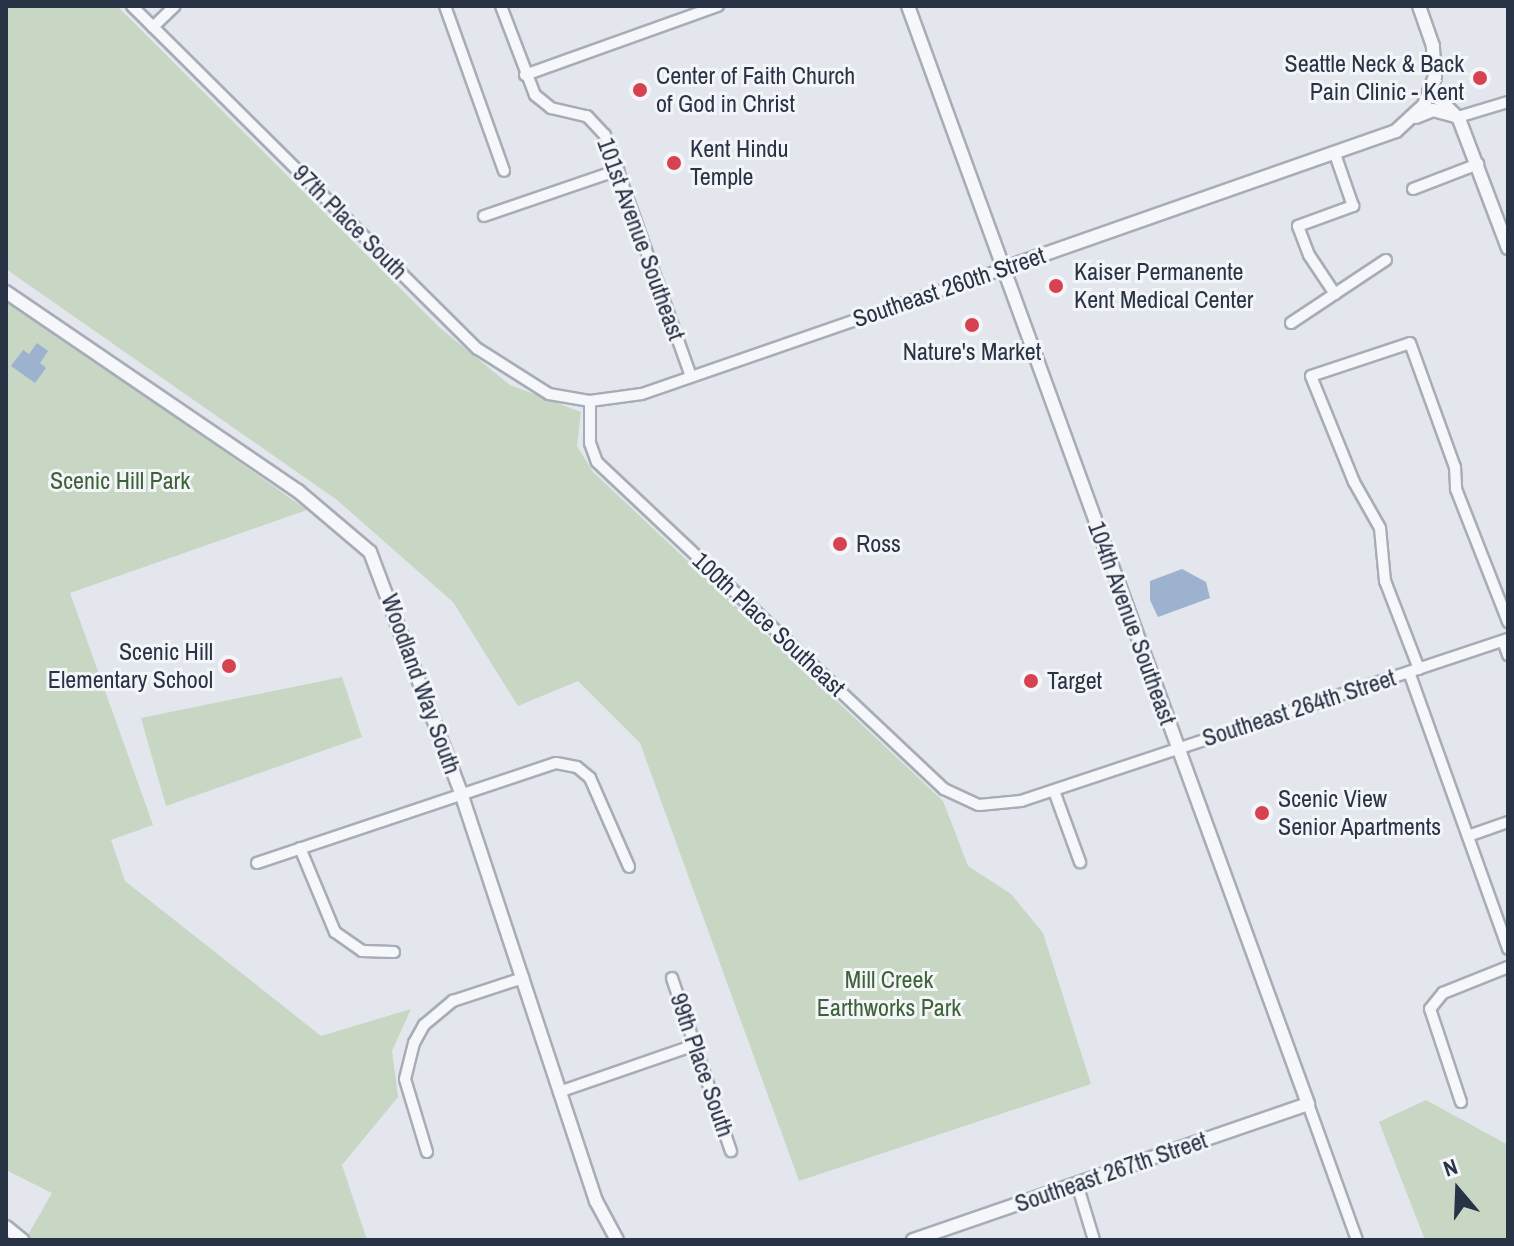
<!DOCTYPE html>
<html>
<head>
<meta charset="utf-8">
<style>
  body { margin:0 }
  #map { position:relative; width:1514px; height:1246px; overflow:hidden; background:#e3e6ec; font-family:"Archivo Narrow",sans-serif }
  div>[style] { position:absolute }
  .green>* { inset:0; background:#c8d6c4 }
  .water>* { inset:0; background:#9cb2ce }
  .roads { filter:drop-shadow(2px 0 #a7adb7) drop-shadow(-2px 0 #a7adb7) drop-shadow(0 2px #a7adb7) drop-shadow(0 -2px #a7adb7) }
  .minor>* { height:10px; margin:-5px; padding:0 5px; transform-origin:5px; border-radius:5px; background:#f6f7fa }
  .tertiary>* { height:12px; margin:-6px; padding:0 6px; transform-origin:6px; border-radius:6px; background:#f6f7fa }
  .dots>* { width:22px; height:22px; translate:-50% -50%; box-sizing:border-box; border:4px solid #f3f5f9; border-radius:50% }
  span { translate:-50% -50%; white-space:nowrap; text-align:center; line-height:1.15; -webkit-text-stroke:6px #f3f5f9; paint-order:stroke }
  .poi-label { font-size:24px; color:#293346 }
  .right { translate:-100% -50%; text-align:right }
  .left { translate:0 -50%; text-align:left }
  .street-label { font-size:24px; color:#293346 }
  .park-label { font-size:24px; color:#3d6236 }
  .frame { position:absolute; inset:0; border:8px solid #293346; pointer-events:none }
  .north { position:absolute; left:1418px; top:1150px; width:80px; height:80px; -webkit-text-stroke:6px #f3f5f9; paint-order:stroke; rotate:341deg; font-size:22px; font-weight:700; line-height:32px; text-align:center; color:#293346 }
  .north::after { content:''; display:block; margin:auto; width:28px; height:36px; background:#293346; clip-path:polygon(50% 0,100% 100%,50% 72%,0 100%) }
</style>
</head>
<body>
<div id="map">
  <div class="green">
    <i style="clip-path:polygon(6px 6px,117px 6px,440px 328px,510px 385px,581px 412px,577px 446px,593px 472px,943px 801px,968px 866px,1011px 894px,1043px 933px,1091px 1084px,799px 1181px,640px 743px,578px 681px,518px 706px,453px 602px,337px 500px,6px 269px)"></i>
    <i style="clip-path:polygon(6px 297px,307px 510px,70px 593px,153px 825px,111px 840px,125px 881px,321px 1036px,411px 1009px,392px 1051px,398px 1097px,342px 1165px,367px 1240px,25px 1240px,52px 1193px,6px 1170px)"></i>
    <i style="clip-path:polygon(342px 677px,362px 737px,166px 806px,141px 718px)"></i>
    <i style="clip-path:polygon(1426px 1100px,1508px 1145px,1508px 1240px,1425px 1240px,1379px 1122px)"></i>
  </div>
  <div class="water">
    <i style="clip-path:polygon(37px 343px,48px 351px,40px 363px,46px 368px,35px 383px,11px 366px,23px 350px,29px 354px)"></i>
    <i style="clip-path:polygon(1182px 569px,1206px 582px,1210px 598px,1158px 617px,1150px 600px,1150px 581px)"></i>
  </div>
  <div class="roads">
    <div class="minor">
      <i style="left:132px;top:6px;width:487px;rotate:44.8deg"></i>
      <i style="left:478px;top:349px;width:84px;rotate:32.4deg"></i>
      <i style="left:549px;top:394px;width:42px;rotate:9.7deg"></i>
      <i style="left:590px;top:401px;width:52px;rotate:-7.7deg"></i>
      <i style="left:642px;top:394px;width:384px;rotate:-19.1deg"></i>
      <i style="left:445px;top:6px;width:175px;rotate:70.3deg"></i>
      <i style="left:501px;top:6px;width:95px;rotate:69.1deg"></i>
      <i style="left:535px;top:95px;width:21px;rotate:39deg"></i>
      <i style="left:551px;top:108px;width:37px;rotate:13deg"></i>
      <i style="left:587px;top:116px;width:26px;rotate:47deg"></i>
      <i style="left:605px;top:135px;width:256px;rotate:70.4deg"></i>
      <i style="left:153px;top:27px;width:30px;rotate:-44deg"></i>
      <i style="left:525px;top:75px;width:205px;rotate:-19.7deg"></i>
      <i style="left:1458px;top:117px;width:52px;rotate:-16.7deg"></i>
      <i style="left:1413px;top:189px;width:70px;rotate:-21deg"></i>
      <i style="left:484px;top:216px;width:142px;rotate:-18.9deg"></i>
      <i style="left:1335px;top:294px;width:47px;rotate:-123.7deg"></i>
      <i style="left:1309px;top:255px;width:31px;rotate:-111deg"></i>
      <i style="left:1298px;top:226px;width:59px;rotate:-20deg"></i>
      <i style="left:1353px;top:206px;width:55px;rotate:-109.1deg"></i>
      <i style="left:1291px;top:323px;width:114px;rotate:-33.6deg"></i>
      <i style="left:590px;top:401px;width:42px;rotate:90deg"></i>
      <i style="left:590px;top:443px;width:20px;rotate:70deg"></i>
      <i style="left:597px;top:462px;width:477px;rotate:43.3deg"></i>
      <i style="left:944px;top:789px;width:38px;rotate:25deg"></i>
      <i style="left:979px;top:805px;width:42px;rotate:-5.4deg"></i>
      <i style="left:1021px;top:801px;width:513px;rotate:-18.4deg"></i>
      <i style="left:1503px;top:641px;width:15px;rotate:70deg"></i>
      <i style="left:1419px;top:669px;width:94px;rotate:-111.1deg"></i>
      <i style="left:1385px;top:581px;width:53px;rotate:-95.4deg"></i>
      <i style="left:1380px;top:528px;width:53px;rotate:-119.5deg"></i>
      <i style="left:1354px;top:482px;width:114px;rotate:-112.1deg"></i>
      <i style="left:1311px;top:376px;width:104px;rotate:-18.4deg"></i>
      <i style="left:1410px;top:343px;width:132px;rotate:70.1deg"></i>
      <i style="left:1455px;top:467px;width:22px;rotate:87deg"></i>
      <i style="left:1456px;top:489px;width:143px;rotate:68.6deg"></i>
      <i style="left:1409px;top:672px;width:294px;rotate:70.3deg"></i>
      <i style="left:1054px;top:791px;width:76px;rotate:69.9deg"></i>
      <i style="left:1468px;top:836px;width:42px;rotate:-19.3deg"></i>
      <i style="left:300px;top:848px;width:91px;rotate:67.4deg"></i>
      <i style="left:335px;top:932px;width:33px;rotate:35deg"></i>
      <i style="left:362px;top:951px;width:32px;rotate:2deg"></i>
      <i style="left:257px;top:863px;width:315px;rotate:-18.5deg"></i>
      <i style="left:556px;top:763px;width:21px;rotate:11deg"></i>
      <i style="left:577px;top:767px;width:17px;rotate:40deg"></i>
      <i style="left:590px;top:778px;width:97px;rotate:66.3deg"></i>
      <i style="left:672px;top:978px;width:183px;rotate:71.2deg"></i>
      <i style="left:559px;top:1092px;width:144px;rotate:-19.1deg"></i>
      <i style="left:1461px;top:1102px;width:98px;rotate:-108.4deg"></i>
      <i style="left:1430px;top:1009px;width:21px;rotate:-51deg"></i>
      <i style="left:1443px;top:993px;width:70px;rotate:-21.8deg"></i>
      <i style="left:1308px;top:1104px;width:145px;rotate:70.2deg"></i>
      <i style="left:427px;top:1152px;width:76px;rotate:-106.8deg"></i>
      <i style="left:405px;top:1079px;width:37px;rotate:-76deg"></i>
      <i style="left:414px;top:1043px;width:21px;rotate:-61deg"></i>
      <i style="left:424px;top:1025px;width:38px;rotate:-40deg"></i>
      <i style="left:453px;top:1001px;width:74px;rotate:-18.2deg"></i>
      <i style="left:1077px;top:1184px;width:59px;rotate:73.1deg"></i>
    </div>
    <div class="tertiary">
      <i style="left:908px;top:6px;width:1169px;rotate:69.98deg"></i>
      <i style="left:1308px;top:1104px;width:418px;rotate:161deg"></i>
      <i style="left:1431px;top:91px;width:40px;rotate:45deg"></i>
      <i style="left:1459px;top:119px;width:138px;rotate:69.2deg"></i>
      <i style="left:1416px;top:117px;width:18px;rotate:-22deg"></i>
      <i style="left:1433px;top:110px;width:23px;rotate:15deg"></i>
      <i style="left:1005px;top:268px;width:414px;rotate:-19.3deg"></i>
      <i style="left:1396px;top:131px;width:38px;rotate:-43deg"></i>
      <i style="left:1424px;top:105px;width:30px;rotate:-69deg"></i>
      <i style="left:1435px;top:77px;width:31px;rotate:-94deg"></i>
      <i style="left:1433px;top:46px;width:42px;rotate:-109.3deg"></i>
      <i style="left:6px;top:292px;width:353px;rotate:34.3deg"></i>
      <i style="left:298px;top:491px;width:94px;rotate:40.3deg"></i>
      <i style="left:370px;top:552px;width:258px;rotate:69.3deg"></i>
      <i style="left:461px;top:793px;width:430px;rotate:71.7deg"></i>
      <i style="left:596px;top:1201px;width:44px;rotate:61.7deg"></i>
      <i style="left:6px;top:1227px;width:21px;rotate:39deg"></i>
    </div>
  </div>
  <div class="dots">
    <i style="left:1480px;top:78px;background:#d74253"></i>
    <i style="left:640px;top:90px;background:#d74253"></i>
    <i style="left:674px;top:163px;background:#d74253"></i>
    <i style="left:1056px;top:286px;background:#d74253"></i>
    <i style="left:972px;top:325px;background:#d74253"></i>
    <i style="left:840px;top:544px;background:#d74253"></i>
    <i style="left:229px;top:666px;background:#d74253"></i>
    <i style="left:1031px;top:681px;background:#d74253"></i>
    <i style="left:1262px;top:813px;background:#d74253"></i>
  </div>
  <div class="poi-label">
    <span class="right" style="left:1464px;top:78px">Seattle Neck &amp; Back<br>Pain Clinic - Kent</span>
    <span class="left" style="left:656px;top:90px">Center of Faith Church<br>of God in Christ</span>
    <span class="left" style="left:690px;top:163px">Kent Hindu<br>Temple</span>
    <span class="left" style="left:1074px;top:286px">Kaiser Permanente<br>Kent Medical Center</span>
    <span style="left:972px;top:352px">Nature's Market</span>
    <span class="left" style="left:856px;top:544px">Ross</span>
    <span class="right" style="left:213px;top:666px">Scenic Hill<br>Elementary School</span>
    <span class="left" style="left:1047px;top:681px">Target</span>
    <span class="left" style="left:1278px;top:813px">Scenic View<br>Senior Apartments</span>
  </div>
  <div class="street-label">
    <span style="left:350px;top:222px;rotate:45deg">97th Place South</span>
    <span style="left:641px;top:239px;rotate:70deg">101st Avenue Southeast</span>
    <span style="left:949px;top:287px;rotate:-19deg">Southeast 260th Street</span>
    <span style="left:1132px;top:623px;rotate:70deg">104th Avenue Southeast</span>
    <span style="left:769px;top:624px;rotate:43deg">100th Place Southeast</span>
    <span style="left:421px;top:684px;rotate:70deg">Woodland Way South</span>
    <span style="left:1299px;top:708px;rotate:-18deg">Southeast 264th Street</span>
    <span style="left:702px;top:1065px;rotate:71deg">99th Place South</span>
    <span style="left:1111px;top:1172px;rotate:-19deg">Southeast 267th Street</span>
  </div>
  <div class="park-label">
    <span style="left:120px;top:481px">Scenic Hill Park</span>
    <span style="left:889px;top:994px">Mill Creek<br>Earthworks Park</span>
  </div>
  <div class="frame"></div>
  <div class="north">N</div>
</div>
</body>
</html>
